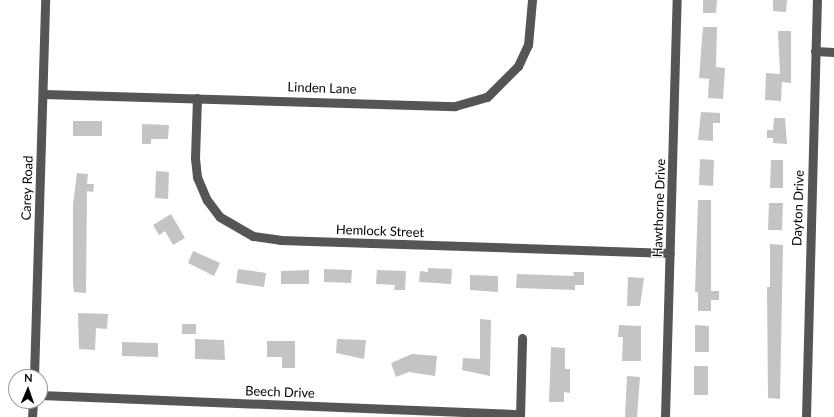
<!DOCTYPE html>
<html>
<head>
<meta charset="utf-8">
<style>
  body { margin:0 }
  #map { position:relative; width:834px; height:417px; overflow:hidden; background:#fff; font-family:Lato,sans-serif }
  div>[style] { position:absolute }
  .building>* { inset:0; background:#c4c4c4 }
  .minor>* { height:9px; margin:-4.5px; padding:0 4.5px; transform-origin:4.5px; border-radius:4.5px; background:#555 }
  span { translate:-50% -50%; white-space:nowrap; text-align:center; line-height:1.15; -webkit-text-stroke:3px #fff; paint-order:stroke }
  .street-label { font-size:13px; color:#000 }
  .north { position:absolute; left:8px; top:369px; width:40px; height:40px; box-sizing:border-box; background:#fff; border:1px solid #999; border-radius:50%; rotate:2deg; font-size:11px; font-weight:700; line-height:16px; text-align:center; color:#000 }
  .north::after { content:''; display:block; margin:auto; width:14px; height:18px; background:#000; clip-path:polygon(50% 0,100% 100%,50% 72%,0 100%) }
</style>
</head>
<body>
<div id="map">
  <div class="building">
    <i style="clip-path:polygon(703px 0,717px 0,716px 13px,703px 13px)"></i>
    <i style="clip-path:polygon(773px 0,787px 0,786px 12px,773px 11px)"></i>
    <i style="clip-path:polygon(703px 27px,717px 27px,716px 67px,725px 68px,723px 99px,708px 98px,709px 79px,699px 78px)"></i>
    <i style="clip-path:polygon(778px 31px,791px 31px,791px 83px,782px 82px,781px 101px,765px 100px,766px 73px,780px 74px)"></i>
    <i style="clip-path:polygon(701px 112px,720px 113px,720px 123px,713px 123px,713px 141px,698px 140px)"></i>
    <i style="clip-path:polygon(774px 118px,785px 118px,787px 144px,773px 143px,773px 138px,767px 138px,767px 130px,773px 130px)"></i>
    <i style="clip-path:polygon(73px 121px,102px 121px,102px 136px,73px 136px)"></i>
    <i style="clip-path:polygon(142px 124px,169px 125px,168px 139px,151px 139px,151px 144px,142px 144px)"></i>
    <i style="clip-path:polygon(700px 159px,714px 160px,713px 186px,699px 185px)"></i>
    <i style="clip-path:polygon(771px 160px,783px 160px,783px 188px,770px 188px)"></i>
    <i style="clip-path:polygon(156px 171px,169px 172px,168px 199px,155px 198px)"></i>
    <i style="clip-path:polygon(77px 173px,88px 174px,87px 184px,94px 184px,93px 192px,87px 191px,86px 293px,74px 292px,73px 284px,73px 204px)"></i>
    <i style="clip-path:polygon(698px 200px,711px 200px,711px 291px,719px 291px,719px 300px,711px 300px,711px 311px,698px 311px,698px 292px,695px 292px)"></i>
    <i style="clip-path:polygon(769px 203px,783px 203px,782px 230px,768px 230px)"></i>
    <i style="clip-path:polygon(171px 214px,185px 238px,173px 245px,165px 231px,159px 235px,153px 225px)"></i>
    <i style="clip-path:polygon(770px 244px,783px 245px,780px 399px,768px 398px,767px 287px,770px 287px)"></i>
    <i style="clip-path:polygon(193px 251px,220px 263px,214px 276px,188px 263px)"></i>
    <i style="clip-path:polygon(428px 268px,452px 269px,451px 284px,419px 282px,420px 271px,428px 272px)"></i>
    <i style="clip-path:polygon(238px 269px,266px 273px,264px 287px,236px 283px)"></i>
    <i style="clip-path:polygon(324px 269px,352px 270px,351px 283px,324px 282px)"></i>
    <i style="clip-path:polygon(309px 270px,309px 284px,281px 284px,281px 271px)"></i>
    <i style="clip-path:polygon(377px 270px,406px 271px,405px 290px,394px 290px,395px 285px,376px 284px)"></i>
    <i style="clip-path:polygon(573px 272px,584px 272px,584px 285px,575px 285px,575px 290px,516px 288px,517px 274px,574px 276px)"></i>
    <i style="clip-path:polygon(470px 275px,498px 276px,498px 292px,470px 290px)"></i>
    <i style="clip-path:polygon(628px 277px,644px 278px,640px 306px,627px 306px)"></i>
    <i style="clip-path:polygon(78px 313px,108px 314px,107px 329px,96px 328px,95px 350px,79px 349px)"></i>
    <i style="clip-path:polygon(480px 319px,491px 320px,490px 376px,462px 370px,463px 358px,480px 359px)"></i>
    <i style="clip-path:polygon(182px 324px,196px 324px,196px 334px,182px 334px)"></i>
    <i style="clip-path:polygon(619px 325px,641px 326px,641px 361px,622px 361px,623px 337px,618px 337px)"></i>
    <i style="clip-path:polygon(695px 325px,709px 326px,709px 352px,695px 352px)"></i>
    <i style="clip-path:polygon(195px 339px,224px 340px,225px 360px,195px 359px)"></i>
    <i style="clip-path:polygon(337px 339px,366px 340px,364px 359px,336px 353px)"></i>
    <i style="clip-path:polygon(267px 341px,295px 341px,295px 368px,282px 368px,282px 357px,267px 357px)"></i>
    <i style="clip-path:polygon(122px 342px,158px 343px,158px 357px,122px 356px)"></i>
    <i style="clip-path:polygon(551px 347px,565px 348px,565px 369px,570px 369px,570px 393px,564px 392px,564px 402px,549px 402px)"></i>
    <i style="clip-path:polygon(412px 354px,437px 356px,435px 376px,409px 372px,396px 377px,391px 363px)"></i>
    <i style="clip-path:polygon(694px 366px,708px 366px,708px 395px,694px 395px)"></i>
    <i style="clip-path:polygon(627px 376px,640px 377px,637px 417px,625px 417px)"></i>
  </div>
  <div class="minor">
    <i style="left:815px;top:51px;width:19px;rotate:3deg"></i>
    <i style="left:43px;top:94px;width:412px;rotate:1.7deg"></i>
    <i style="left:455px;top:106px;width:33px;rotate:-16deg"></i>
    <i style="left:487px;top:97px;width:44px;rotate:-45deg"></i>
    <i style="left:518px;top:66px;width:23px;rotate:-65deg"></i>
    <i style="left:528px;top:45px;width:45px;rotate:-84.9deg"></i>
    <i style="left:197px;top:98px;width:60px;rotate:91.9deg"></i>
    <i style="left:195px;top:158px;width:19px;rotate:84deg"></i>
    <i style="left:197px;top:177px;width:25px;rotate:67deg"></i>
    <i style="left:207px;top:200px;width:21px;rotate:53deg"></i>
    <i style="left:220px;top:217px;width:38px;rotate:30deg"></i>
    <i style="left:253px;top:236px;width:27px;rotate:8deg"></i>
    <i style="left:280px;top:240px;width:390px;rotate:1.9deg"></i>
    <i style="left:34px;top:377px;width:377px;rotate:-88.3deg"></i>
    <i style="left:40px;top:395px;width:480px;rotate:2.3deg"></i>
    <i style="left:32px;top:417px;width:16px;rotate:-86deg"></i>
    <i style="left:520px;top:417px;width:79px;rotate:-88.5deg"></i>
    <i style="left:665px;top:417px;width:417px;rotate:-88.4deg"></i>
    <i style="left:806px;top:417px;width:417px;rotate:-88.5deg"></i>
  </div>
  <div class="street-label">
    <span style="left:322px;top:88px;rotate:2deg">Linden Lane</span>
    <span style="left:27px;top:188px;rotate:-88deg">Carey Road</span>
    <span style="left:659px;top:208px;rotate:-88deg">Hawthorne Drive</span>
    <span style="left:798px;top:208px;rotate:-88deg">Dayton Drive</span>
    <span style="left:380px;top:231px;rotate:2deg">Hemlock Street</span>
    <span style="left:280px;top:392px;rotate:2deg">Beech Drive</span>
  </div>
  <div class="north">N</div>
</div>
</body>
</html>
